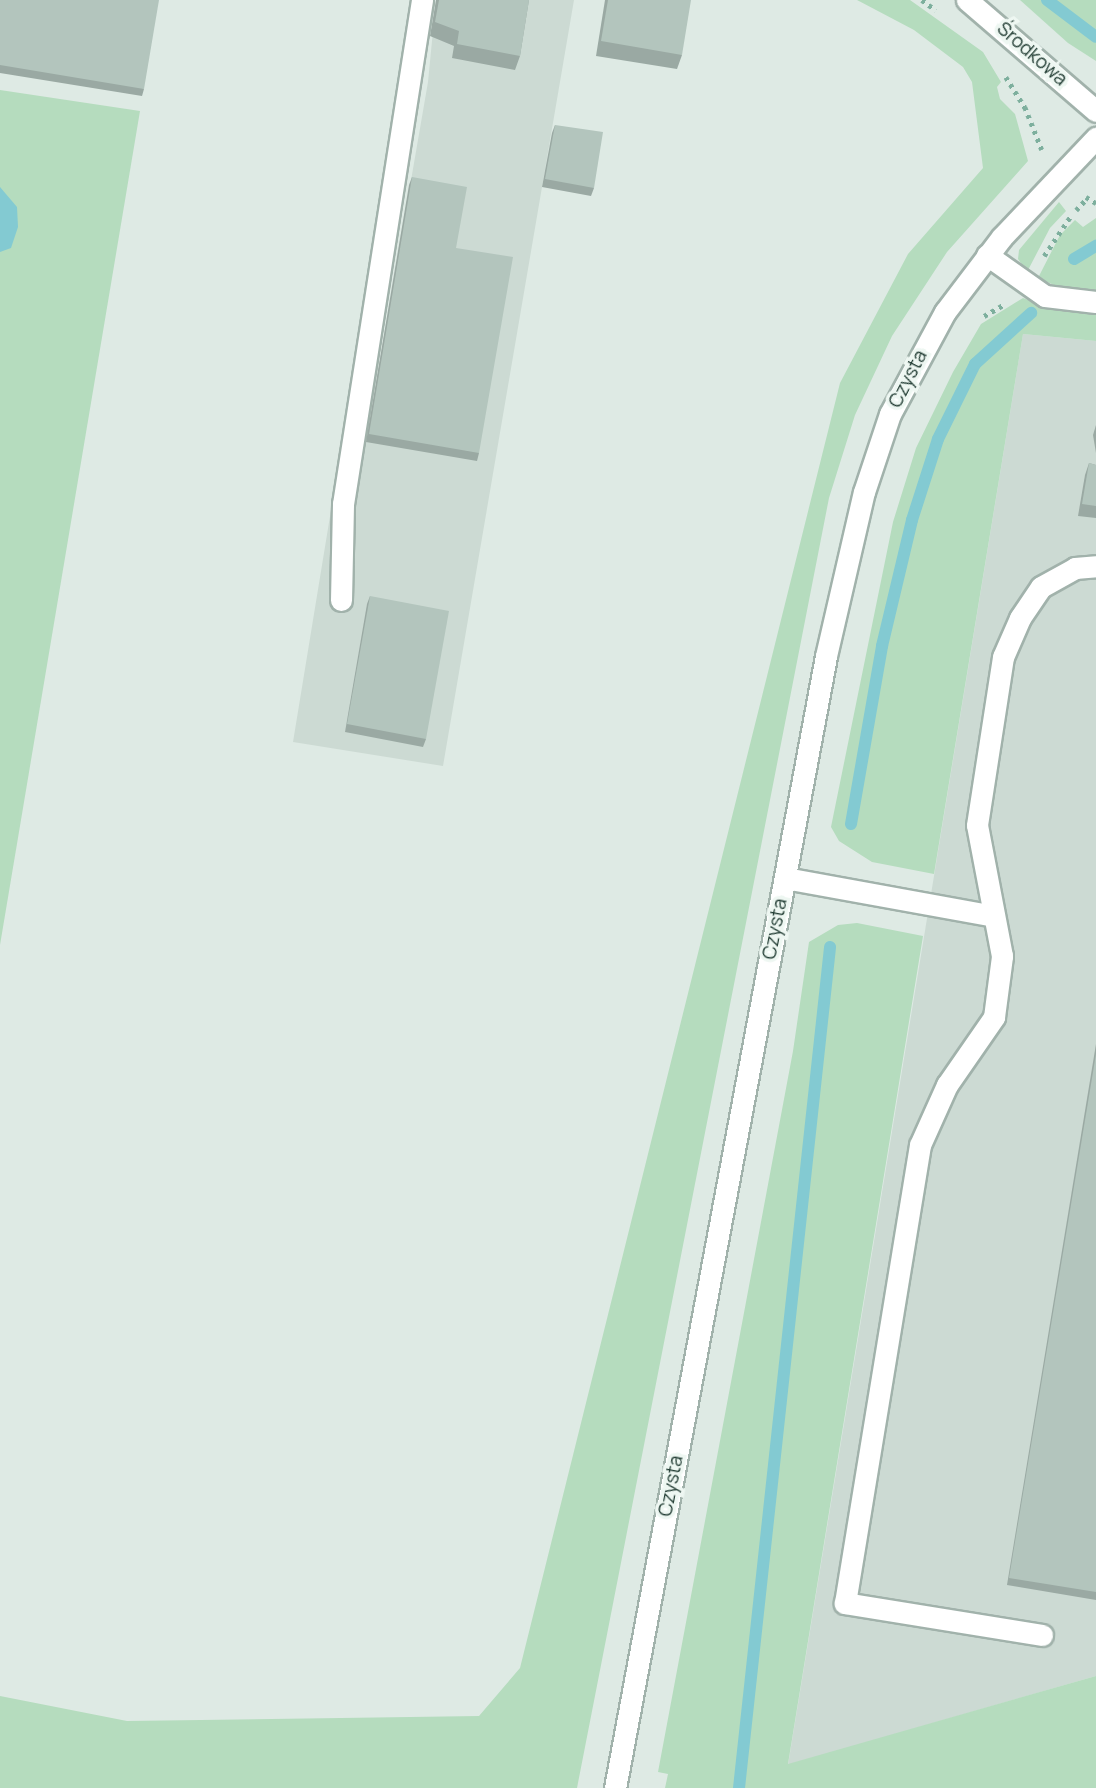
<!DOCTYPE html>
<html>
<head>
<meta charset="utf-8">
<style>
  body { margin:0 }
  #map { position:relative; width:1096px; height:1788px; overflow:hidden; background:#deeae4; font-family:Manrope,sans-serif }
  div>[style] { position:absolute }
  .built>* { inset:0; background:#ccdad3 }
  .green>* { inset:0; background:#b5dcbe }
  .water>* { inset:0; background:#83cad2 }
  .stream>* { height:12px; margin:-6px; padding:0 6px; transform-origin:6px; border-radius:6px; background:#83cad2 }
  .path>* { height:4.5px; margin-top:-2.25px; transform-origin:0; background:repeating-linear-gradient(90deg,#7daf9d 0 3.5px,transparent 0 8.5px) }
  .roads { filter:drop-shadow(2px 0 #a1b2ab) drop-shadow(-2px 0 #a1b2ab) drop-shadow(0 2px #a1b2ab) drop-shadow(0 -2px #a1b2ab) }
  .lane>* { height:21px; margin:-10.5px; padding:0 10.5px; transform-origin:10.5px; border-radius:10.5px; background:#fff }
  .secondary>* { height:21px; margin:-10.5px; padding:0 10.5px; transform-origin:10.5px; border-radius:10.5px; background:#fff }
  .wall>* { inset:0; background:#9aa9a3 }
  .building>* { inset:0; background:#b3c5bd }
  span { translate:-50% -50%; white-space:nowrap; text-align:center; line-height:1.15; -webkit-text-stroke:7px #eef7f2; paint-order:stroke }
  .street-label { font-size:19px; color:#1f3a31 }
</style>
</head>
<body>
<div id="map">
  <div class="built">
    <i style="clip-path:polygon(436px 0,574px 0,443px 766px,293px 742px,343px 437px,366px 441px,428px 82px)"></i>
    <i style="clip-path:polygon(1023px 334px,1096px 341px,1096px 1676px,788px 1765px)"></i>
  </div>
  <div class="green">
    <i style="clip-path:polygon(857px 0,910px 0,983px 52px,1001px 82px,997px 87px,1000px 99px,1015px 114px,1028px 161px,947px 252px,892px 336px,855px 415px,829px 498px,577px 1788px,0 1788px,0 1696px,127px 1721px,479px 1716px,520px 1668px,840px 383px,908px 254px,983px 168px,972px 82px,963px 67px,914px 30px)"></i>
    <i style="clip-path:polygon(1020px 0,1096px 0,1096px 61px,1068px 43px)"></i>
    <i style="clip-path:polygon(0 90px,140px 111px,0 945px)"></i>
    <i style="clip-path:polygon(1059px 202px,1066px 211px,1050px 228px,1027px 272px,1018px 259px,1019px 250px)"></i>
    <i style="clip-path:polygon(1096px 218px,1096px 290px,1054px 285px,1038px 278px,1060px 235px,1075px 220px,1083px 227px)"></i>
    <i style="clip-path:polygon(1023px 298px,1052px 309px,1096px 315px,1096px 341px,1023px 334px,934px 874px,872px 862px,839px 841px,831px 827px,893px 522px,916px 448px,953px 372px,981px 324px)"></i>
    <i style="clip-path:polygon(857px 923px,923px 936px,788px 1764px,1096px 1676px,1096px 1788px,665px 1788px,668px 1774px,658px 1772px,793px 1051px,809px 942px,838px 925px)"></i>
  </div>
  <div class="water">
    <i style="clip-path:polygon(0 187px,17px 207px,18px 227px,11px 248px,0 252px)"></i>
  </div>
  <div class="stream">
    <i style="left:1047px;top:0;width:61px;rotate:37.1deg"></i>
    <i style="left:1074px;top:259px;width:26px;rotate:-31deg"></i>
    <i style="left:851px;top:824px;width:181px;rotate:-80.1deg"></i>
    <i style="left:882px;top:646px;width:130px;rotate:-76.6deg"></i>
    <i style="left:912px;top:520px;width:85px;rotate:-72.2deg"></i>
    <i style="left:938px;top:439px;width:84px;rotate:-63.7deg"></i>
    <i style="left:975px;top:364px;width:76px;rotate:-42.3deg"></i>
    <i style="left:739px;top:1788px;width:846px;rotate:-83.82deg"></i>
  </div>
  <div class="path">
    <i style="left:922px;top:0;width:17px;rotate:36deg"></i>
    <i style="left:1006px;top:77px;width:36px;rotate:58deg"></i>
    <i style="left:1025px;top:107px;width:46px;rotate:68.4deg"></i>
    <i style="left:1086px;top:197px;width:12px;rotate:31deg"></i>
    <i style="left:1076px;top:210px;width:16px;rotate:-47deg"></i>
    <i style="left:1044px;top:256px;width:47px;rotate:-56.3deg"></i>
    <i style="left:984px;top:316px;width:22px;rotate:-30deg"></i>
  </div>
  <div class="roads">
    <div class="lane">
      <i style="left:987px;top:255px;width:71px;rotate:35.3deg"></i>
      <i style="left:1045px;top:296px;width:51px;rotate:6.7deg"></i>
      <i style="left:341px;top:600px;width:96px;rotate:-88.8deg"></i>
      <i style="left:343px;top:504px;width:510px;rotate:-81.09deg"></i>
      <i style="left:785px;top:878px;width:212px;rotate:10.3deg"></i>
      <i style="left:1042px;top:1635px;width:200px;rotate:-170.8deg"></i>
      <i style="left:845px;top:1603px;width:464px;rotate:-80.7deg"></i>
      <i style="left:920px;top:1145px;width:66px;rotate:-65.8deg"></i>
      <i style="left:947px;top:1085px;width:83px;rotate:-55.3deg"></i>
      <i style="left:994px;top:1017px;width:62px;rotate:-82.5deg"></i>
      <i style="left:1002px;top:956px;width:133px;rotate:-100.8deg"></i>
      <i style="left:977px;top:825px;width:170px;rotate:-81.2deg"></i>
      <i style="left:1003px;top:657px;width:43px;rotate:-66.4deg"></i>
      <i style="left:1020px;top:618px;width:37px;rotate:-56deg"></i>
      <i style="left:1041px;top:587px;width:39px;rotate:-29deg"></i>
      <i style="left:1075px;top:568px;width:21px;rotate:-5deg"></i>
    </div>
    <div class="secondary">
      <i style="left:967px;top:0;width:170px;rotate:40.7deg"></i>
      <i style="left:615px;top:1788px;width:1151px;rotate:-79.44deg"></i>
      <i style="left:826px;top:656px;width:168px;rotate:-77deg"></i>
      <i style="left:864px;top:492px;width:82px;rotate:-71.6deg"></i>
      <i style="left:890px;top:414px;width:116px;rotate:-61.7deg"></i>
      <i style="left:945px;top:312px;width:94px;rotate:-52.8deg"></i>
      <i style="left:1002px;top:237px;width:137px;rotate:-46.5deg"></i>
    </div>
  </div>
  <div class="wall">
    <i style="clip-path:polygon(0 0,144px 89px,142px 96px,0 73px)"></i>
    <i style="clip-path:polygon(436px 0,529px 0,520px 56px,515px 70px,452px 58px,454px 46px,430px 36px)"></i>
    <i style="clip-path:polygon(605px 0,608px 0,682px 55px,677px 69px,596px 56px)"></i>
    <i style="clip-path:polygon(555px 125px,594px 188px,591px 196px,542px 187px,552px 133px)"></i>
    <i style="clip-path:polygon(412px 177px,456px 248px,479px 453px,477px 461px,366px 442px,409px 185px)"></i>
    <i style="clip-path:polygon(1096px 425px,1096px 453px,1093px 435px)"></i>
    <i style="clip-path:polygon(1089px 463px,1096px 465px,1096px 518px,1078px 516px,1085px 475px)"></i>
    <i style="clip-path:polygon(370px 596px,426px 739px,423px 747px,345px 732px,367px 604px)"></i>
    <i style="clip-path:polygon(1096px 1044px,1096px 1600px,1007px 1585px)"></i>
  </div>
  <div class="building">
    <i style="clip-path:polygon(0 0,159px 0,144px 89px,0 65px)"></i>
    <i style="clip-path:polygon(439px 0,529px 0,520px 56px,457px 44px,459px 31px,435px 22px)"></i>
    <i style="clip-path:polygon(608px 0,691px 0,682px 55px,601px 41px)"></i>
    <i style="clip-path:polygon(555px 125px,603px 132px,594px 188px,545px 179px)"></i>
    <i style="clip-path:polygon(412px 177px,467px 187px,456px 248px,513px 257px,479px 453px,369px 434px)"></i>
    <i style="clip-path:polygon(1089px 463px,1096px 465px,1096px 506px,1082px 504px)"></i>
    <i style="clip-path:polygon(370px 596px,449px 611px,426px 739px,347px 724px)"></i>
    <i style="clip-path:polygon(1096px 1054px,1096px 1592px,1009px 1578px)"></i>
  </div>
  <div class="street-label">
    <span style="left:1032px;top:54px;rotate:41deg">Środkowa</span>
    <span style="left:908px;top:379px;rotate:-63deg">Czysta</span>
    <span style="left:775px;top:929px;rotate:-79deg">Czysta</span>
    <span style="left:671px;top:1486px;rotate:-79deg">Czysta</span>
  </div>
</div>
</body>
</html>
